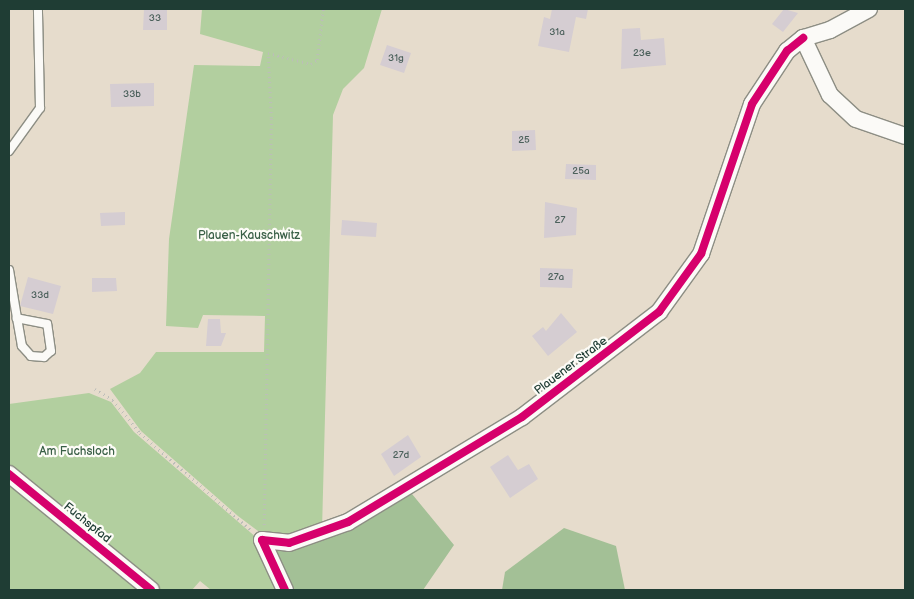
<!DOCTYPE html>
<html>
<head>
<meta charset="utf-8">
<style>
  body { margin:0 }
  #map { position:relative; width:914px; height:599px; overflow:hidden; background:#e6dccc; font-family:"Balsamiq Sans",sans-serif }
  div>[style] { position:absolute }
  .green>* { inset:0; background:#b2cf9f }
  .forest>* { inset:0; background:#a3c096 }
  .building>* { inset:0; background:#d5cdd2 }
  .path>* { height:2.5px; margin-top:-1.25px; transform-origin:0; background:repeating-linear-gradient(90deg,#bcbdb9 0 1px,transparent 0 5px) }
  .roads { filter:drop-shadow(1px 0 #8d8e84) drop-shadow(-1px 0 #8d8e84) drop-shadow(0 1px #8d8e84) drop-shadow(0 -1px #8d8e84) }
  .lane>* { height:8px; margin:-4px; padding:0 4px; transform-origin:4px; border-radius:4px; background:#fbfaf7 }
  .street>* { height:16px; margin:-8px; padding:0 8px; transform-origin:8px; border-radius:8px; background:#fbfaf7 }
  .cycleway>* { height:8px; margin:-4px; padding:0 4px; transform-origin:4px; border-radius:4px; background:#d6006c }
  span { translate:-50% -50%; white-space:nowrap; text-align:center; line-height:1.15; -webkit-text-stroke:4.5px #fdfcf7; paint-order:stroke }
  .number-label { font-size:10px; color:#4c615c }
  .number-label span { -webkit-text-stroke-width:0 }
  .park-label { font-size:12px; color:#395f46 }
  .street-label { font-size:12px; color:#1f3d34 }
  .frame { position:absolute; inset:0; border:10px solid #1f3d34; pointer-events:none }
</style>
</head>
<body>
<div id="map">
  <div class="green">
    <i style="clip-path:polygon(202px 9px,382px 9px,364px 68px,343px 89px,333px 115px,322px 530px,289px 539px,258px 531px,238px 516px,141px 431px,110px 389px,140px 373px,156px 352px,264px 352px,265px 316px,203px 315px,198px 328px,166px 326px,169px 239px,194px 65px,260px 66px,263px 52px,200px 34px)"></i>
    <i style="clip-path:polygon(89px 393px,111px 402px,134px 432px,257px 538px,281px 590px,211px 590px,200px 581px,192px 590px,157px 590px,9px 468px,9px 404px)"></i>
    <i style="clip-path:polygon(9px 479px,145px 590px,9px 590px)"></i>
  </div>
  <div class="forest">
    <i style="clip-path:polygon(412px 494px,454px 545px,423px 590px,289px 590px,269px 545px,380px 510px)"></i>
    <i style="clip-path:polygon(564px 528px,616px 546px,625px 590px,502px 590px,505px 572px)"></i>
  </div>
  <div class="building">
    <i style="clip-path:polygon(144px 9px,167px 9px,167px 30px,143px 30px)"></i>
    <i style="clip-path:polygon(552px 9px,588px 9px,586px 19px,576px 17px,569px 52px,538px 46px,544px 17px,550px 19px)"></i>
    <i style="clip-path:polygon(784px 9px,798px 13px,783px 32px,772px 24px)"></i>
    <i style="clip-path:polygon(640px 28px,641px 40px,664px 38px,666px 65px,621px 69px,622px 29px)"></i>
    <i style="clip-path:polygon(387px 45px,411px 53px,404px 73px,380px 65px)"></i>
    <i style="clip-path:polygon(154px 83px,154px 106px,111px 107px,110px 84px)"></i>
    <i style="clip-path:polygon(535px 130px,536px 150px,512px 151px,512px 131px)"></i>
    <i style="clip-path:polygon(566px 164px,596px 165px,596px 180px,565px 179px)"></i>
    <i style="clip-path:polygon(545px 202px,577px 208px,576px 235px,544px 238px)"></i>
    <i style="clip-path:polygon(125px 212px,125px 225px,101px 226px,100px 213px)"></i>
    <i style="clip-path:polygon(342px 220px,377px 223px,376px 237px,341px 235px)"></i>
    <i style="clip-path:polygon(540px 268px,573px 269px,572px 288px,540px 287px)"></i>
    <i style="clip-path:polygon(28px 277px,61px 286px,53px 314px,20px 306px)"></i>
    <i style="clip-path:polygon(92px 278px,116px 278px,117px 291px,92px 292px)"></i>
    <i style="clip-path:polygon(561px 313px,577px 332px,548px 356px,532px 336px,543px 327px,546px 331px)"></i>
    <i style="clip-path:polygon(208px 319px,220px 319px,221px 333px,226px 333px,221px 346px,206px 346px)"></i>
    <i style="clip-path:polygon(408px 435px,421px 457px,394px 476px,381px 454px)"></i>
    <i style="clip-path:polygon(508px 455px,518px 470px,529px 464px,538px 479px,510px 498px,490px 467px)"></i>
  </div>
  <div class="path">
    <i style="left:95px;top:389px;width:21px;rotate:31deg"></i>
    <i style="left:113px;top:400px;width:43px;rotate:50.7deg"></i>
    <i style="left:140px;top:433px;width:147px;rotate:41.1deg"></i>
    <i style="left:264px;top:525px;width:407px;rotate:-89deg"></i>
    <i style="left:271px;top:118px;width:65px;rotate:-92.6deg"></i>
    <i style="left:268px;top:53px;width:44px;rotate:14.3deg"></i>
    <i style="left:311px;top:64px;width:7px;rotate:-34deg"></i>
    <i style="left:317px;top:60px;width:51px;rotate:-83.3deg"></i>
  </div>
  <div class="roads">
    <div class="lane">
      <i style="left:9px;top:151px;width:53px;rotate:-54.2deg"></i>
      <i style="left:40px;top:108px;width:99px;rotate:-91.2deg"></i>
      <i style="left:9px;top:270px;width:49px;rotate:80.5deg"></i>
      <i style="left:17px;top:318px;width:28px;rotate:80deg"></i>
      <i style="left:22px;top:346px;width:13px;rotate:48deg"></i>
      <i style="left:31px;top:356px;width:13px;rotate:4deg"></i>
      <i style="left:44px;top:357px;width:9px;rotate:-41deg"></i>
      <i style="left:51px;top:351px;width:27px;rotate:-98deg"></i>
      <i style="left:47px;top:324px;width:31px;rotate:-169deg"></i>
    </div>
    <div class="street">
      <i style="left:869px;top:9px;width:44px;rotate:151.7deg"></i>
      <i style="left:830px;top:30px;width:28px;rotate:163deg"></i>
      <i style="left:803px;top:38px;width:63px;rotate:64.7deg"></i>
      <i style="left:830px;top:95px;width:35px;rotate:43deg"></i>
      <i style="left:856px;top:119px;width:52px;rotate:19.1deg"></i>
      <i style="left:9px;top:474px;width:183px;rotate:39.2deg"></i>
      <i style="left:285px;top:590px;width:55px;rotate:-114.7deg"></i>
      <i style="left:262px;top:540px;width:27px;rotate:6deg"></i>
      <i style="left:289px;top:543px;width:63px;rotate:-19.6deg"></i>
      <i style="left:348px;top:522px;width:203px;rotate:-31.1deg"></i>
      <i style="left:522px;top:417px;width:173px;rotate:-37.5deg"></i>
      <i style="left:659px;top:312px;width:72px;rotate:-54.1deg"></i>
      <i style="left:701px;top:254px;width:158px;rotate:-71.2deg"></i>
      <i style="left:752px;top:104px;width:64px;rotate:-56.6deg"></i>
      <i style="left:787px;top:51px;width:21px;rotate:-39deg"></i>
    </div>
  </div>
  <div class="cycleway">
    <i style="left:9px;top:474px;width:183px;rotate:39.2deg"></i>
    <i style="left:285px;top:590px;width:55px;rotate:-114.7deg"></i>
    <i style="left:262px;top:540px;width:27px;rotate:6deg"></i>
    <i style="left:289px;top:543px;width:63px;rotate:-19.6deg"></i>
    <i style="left:348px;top:522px;width:203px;rotate:-31.1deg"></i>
    <i style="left:522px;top:417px;width:173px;rotate:-37.5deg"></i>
    <i style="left:659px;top:312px;width:72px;rotate:-54.1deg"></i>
    <i style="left:701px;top:254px;width:158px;rotate:-71.2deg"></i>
    <i style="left:752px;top:104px;width:64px;rotate:-56.6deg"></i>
    <i style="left:787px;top:51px;width:21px;rotate:-39deg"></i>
  </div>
  <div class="number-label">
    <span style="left:155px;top:19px">33</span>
    <span style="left:557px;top:33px">31a</span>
    <span style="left:642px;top:54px">23e</span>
    <span style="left:396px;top:59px">31g</span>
    <span style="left:132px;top:95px">33b</span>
    <span style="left:524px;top:141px">25</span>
    <span style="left:581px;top:172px">25a</span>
    <span style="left:560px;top:221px">27</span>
    <span style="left:556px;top:278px">27a</span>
    <span style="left:40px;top:296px">33d</span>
    <span style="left:401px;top:456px">27d</span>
  </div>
  <div class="park-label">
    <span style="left:249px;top:236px">Plauen-Kauschwitz</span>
    <span style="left:77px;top:452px">Am Fuchsloch</span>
  </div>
  <div class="street-label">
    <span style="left:571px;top:366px;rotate:-37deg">Plauener Straße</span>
    <span style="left:87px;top:523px;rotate:39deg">Fuchspfad</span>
  </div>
  <div class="frame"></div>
</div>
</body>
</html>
